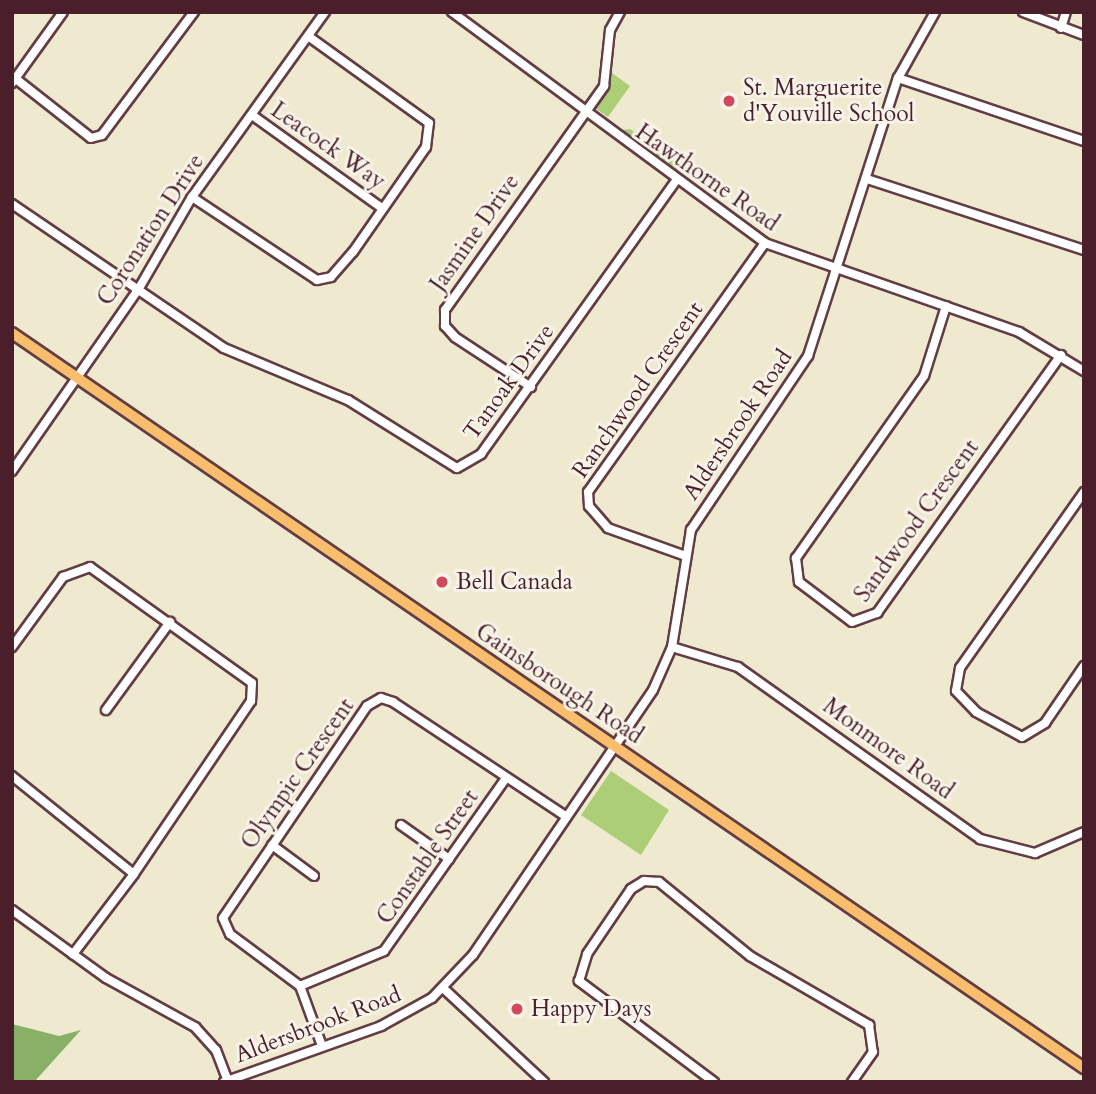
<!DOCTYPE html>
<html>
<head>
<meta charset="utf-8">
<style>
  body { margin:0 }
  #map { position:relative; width:1096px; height:1094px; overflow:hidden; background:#efe9d0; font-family:Cardo,serif }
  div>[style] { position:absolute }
  .green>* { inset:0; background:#abce76 }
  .forest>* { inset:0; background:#88b167 }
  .roads { filter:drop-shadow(2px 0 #633d44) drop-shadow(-2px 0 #633d44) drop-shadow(0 2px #633d44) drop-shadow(0 -2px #633d44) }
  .minor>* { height:8px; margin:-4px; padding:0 4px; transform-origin:4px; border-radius:4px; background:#fff }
  .major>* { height:10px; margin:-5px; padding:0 5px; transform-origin:5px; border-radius:5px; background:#f9be6d }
  .dots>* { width:19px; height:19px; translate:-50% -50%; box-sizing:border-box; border:4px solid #f7f3e8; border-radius:50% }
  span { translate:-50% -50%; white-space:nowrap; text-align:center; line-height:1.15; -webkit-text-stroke:6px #f7f3e8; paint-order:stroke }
  .poi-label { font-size:23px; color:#4a1f2b }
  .left { translate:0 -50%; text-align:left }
  .street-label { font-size:23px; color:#4a1f2b }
  .frame { position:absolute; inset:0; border:14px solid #4a1f2b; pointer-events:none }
</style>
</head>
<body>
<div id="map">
  <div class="green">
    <i style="clip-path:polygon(612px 73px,630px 86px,608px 117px,595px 108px)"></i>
    <i style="clip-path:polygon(630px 129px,678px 164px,678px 170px,623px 136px,622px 130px)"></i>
    <i style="clip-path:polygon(611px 771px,669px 810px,641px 855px,581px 815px)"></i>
  </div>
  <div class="forest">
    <i style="clip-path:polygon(12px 1024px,59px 1036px,81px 1030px,34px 1082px,12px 1082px)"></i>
  </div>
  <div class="roads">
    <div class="minor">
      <i style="left:452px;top:12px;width:389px;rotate:36.4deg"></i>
      <i style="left:765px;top:243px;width:269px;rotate:19.3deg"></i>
      <i style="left:1019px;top:332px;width:76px;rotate:31deg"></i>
      <i style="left:1023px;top:12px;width:65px;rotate:20.7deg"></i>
      <i style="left:1061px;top:28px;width:17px;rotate:-73deg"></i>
      <i style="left:898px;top:78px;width:196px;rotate:18.7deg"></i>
      <i style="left:16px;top:79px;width:95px;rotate:38.2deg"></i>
      <i style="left:91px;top:138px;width:11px;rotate:-15deg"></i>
      <i style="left:102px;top:135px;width:154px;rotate:-53.2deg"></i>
      <i style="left:12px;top:83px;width:87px;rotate:-54.3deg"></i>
      <i style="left:252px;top:115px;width:160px;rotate:35.6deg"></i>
      <i style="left:867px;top:179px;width:228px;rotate:18.1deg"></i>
      <i style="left:192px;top:197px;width:150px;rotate:33.6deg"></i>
      <i style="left:317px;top:280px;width:14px;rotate:-12deg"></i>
      <i style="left:331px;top:277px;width:33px;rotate:-49deg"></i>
      <i style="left:353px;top:252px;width:128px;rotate:-55.2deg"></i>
      <i style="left:426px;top:147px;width:24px;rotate:-83deg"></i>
      <i style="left:429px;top:123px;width:149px;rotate:-144.3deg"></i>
      <i style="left:12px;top:204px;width:256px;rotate:34.2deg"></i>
      <i style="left:224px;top:348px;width:134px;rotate:22.8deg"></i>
      <i style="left:348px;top:400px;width:128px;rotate:32deg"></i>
      <i style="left:457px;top:468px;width:28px;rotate:-30deg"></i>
      <i style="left:481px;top:454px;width:335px;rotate:-54.5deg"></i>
      <i style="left:946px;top:306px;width:73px;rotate:107.4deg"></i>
      <i style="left:924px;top:376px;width:223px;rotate:125.1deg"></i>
      <i style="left:796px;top:558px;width:24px;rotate:83deg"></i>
      <i style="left:799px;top:582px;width:66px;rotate:37deg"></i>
      <i style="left:852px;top:622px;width:27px;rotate:-20deg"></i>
      <i style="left:877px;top:613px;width:317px;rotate:-54.5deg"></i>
      <i style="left:531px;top:387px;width:91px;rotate:-146.7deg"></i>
      <i style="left:455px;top:337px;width:15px;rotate:-132deg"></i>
      <i style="left:445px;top:326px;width:16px;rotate:-90deg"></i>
      <i style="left:445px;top:310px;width:275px;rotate:-54.6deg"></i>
      <i style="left:604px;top:86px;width:56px;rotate:-83.9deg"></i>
      <i style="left:610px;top:30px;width:21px;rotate:-61deg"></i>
      <i style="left:12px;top:471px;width:221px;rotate:-55.2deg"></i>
      <i style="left:138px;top:290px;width:108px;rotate:-59.9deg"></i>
      <i style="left:192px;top:197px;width:228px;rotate:-54.3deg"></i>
      <i style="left:1084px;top:492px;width:215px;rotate:125.2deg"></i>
      <i style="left:960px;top:668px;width:23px;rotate:100deg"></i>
      <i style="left:956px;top:691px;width:29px;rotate:46deg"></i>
      <i style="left:976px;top:712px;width:52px;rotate:28.5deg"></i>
      <i style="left:1022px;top:737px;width:27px;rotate:-31deg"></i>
      <i style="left:1045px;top:723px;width:69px;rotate:-55.6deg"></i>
      <i style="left:683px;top:555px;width:80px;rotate:-160.2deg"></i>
      <i style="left:608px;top:528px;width:29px;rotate:-131deg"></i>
      <i style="left:589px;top:506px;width:14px;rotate:-94deg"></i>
      <i style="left:588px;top:492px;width:305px;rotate:-54.6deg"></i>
      <i style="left:12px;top:647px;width:87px;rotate:-53.9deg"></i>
      <i style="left:63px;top:577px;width:29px;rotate:-20deg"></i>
      <i style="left:90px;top:567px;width:199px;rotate:35.6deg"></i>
      <i style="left:252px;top:683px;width:18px;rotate:93deg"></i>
      <i style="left:251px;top:701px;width:209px;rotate:124.1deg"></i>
      <i style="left:672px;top:647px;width:69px;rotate:16.9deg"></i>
      <i style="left:738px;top:667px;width:297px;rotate:35.4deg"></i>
      <i style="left:980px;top:839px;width:57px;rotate:14.3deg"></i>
      <i style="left:1035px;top:853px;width:53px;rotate:-23.2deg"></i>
      <i style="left:106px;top:710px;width:109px;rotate:-54deg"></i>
      <i style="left:12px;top:776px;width:156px;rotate:38.8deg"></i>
      <i style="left:134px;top:874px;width:101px;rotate:127.3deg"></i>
      <i style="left:401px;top:825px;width:59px;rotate:35.3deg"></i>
      <i style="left:272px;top:845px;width:52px;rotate:36.4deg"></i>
      <i style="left:12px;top:910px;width:116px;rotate:35.9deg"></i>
      <i style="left:106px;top:978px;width:102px;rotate:28.8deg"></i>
      <i style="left:195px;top:1027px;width:31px;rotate:48deg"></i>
      <i style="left:216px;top:1050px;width:34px;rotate:69deg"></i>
      <i style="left:300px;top:986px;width:91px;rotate:-22.6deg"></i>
      <i style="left:384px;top:951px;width:212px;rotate:-54.8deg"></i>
      <i style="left:443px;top:988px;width:138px;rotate:42.9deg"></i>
      <i style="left:322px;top:1046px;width:64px;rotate:-110.1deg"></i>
      <i style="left:300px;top:986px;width:87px;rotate:-143.4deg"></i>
      <i style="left:230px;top:934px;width:17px;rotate:-114deg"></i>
      <i style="left:223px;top:918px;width:256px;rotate:-55.8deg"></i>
      <i style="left:367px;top:706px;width:16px;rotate:-30deg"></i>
      <i style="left:381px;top:698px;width:13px;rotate:18deg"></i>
      <i style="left:393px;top:702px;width:206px;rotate:33.5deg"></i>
      <i style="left:224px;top:1082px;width:167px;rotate:-19.6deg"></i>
      <i style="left:381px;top:1026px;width:58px;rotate:-28.8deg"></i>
      <i style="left:432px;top:998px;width:59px;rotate:-46.4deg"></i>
      <i style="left:473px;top:955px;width:320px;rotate:-55.8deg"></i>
      <i style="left:653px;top:690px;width:47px;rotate:-66.2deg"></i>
      <i style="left:672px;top:647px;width:119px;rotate:-80.8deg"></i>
      <i style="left:691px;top:530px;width:210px;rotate:-56.1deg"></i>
      <i style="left:808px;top:356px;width:292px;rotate:-72.1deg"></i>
      <i style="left:898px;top:78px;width:76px;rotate:-60.7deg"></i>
      <i style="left:714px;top:1082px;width:169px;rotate:-143.2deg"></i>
      <i style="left:579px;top:981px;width:28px;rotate:-73deg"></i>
      <i style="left:587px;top:954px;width:78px;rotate:-55.9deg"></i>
      <i style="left:631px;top:889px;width:15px;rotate:-32deg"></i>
      <i style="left:644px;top:881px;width:15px;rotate:4deg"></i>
      <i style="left:659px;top:882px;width:117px;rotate:39.1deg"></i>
      <i style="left:750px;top:956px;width:138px;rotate:30.1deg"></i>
      <i style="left:869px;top:1025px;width:27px;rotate:82deg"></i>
      <i style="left:873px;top:1052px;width:37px;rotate:125deg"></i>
    </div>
    <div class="major">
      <i style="left:12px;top:333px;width:1300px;rotate:34.44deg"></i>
    </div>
  </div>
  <div class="dots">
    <i style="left:729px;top:101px;background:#d1495b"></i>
    <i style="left:442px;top:582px;background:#d1495b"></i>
    <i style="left:517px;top:1009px;background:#d1495b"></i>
  </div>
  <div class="poi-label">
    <span class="left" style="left:743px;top:101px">St. Marguerite<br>d'Youville School</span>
    <span class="left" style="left:456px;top:582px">Bell Canada</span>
    <span class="left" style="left:531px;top:1009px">Happy Days</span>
  </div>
  <div class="street-label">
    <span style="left:328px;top:146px;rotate:35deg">Leacock Way</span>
    <span style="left:707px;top:178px;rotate:35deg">Hawthorne Road</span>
    <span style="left:151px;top:230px;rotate:-57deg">Coronation Drive</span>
    <span style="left:475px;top:233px;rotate:-55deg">Jasmine Drive</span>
    <span style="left:509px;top:382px;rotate:-54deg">Tanoak Drive</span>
    <span style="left:638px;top:390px;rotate:-55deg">Ranchwood Crescent</span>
    <span style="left:738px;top:425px;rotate:-56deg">Aldersbrook Road</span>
    <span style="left:917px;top:521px;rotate:-54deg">Sandwood Crescent</span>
    <span style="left:559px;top:684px;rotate:34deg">Gainsborough Road</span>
    <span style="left:888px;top:749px;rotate:36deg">Monmore Road</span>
    <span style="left:298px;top:774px;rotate:-55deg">Olympic Crescent</span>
    <span style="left:428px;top:857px;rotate:-55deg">Constable Street</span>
    <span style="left:318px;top:1025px;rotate:-21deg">Aldersbrook Road</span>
  </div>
  <div class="frame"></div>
</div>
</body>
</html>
